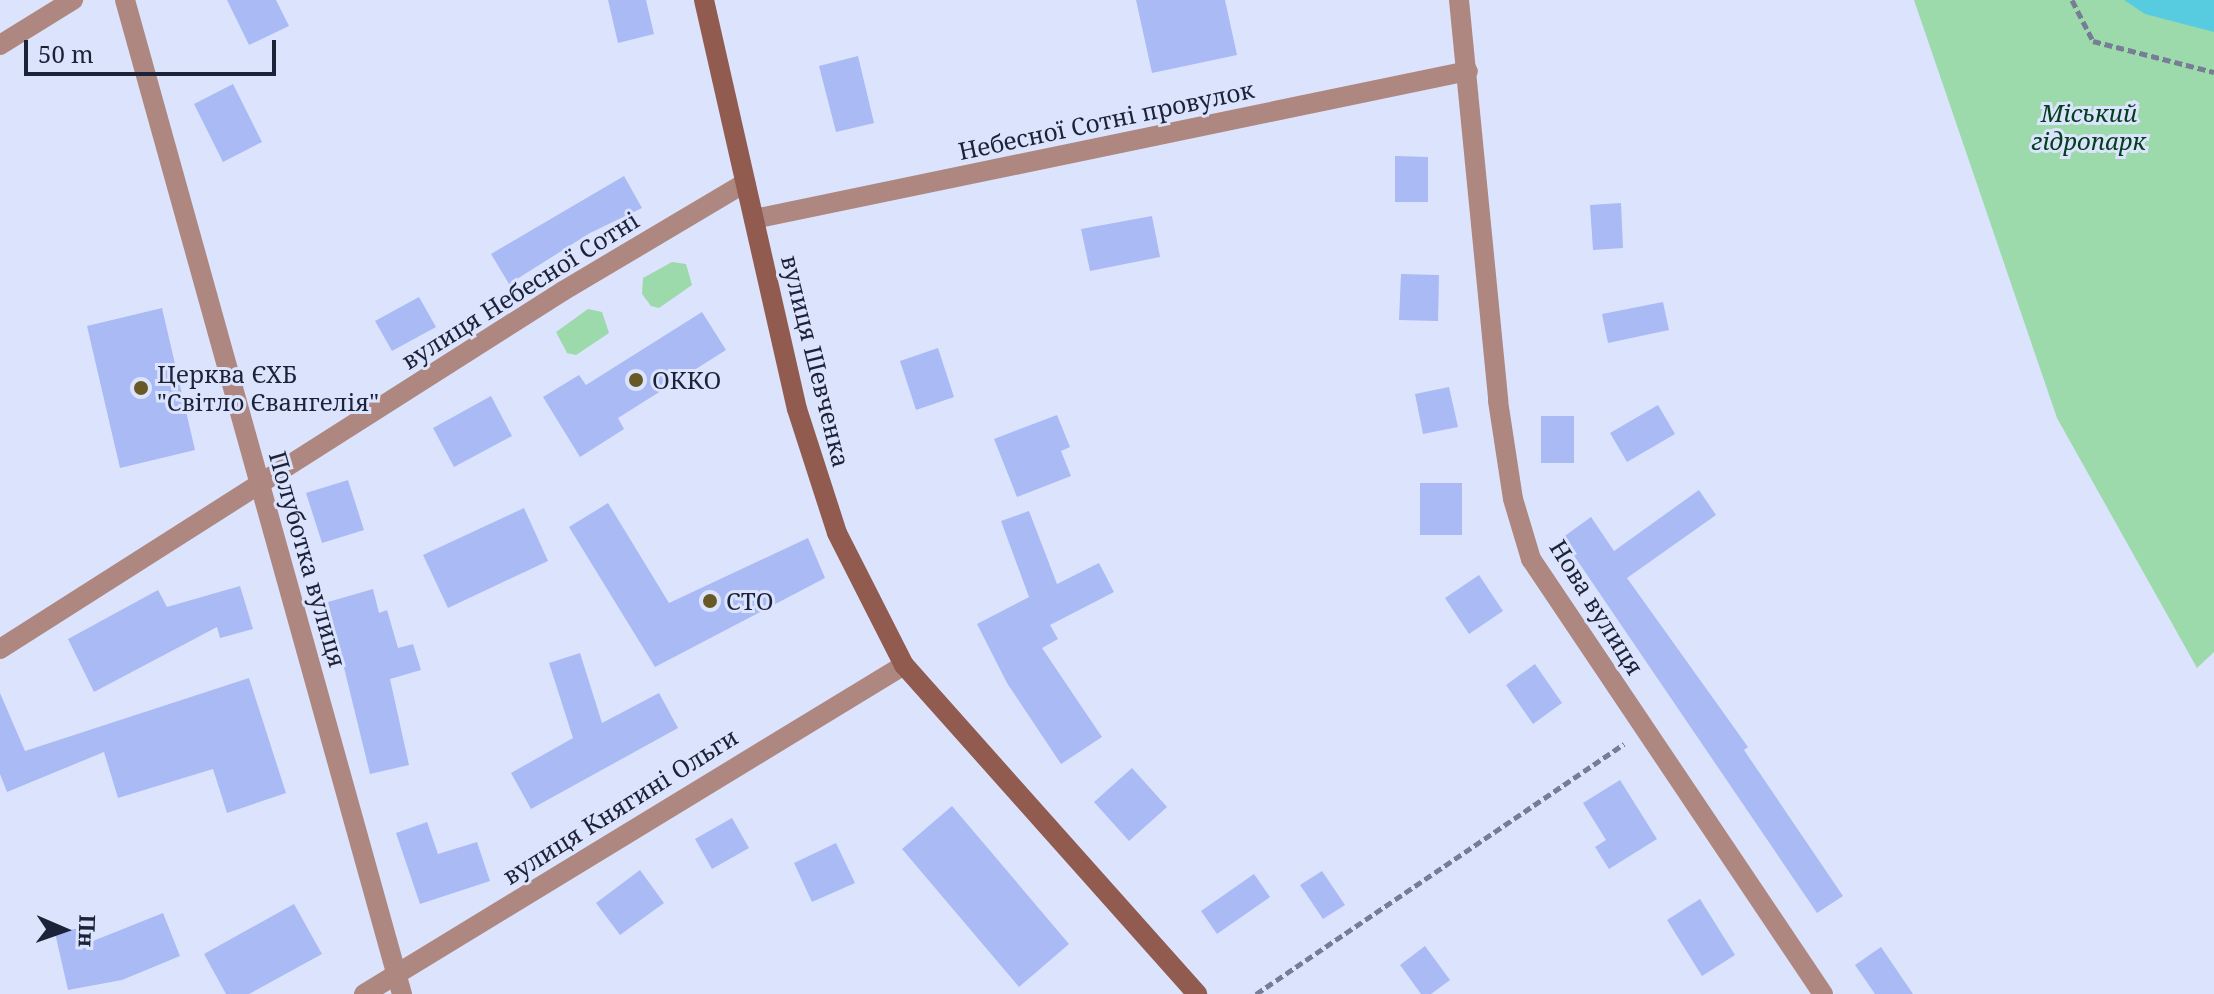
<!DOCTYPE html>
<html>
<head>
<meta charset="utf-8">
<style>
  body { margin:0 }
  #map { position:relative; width:2214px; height:994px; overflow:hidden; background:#dce4fd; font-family:"Noto Serif",serif }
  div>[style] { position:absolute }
  .green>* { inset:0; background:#9cd9ab }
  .water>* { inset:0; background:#57cce1 }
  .building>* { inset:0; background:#a9baf5 }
  .path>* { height:5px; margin-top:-2.5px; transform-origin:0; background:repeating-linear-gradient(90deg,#767d94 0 8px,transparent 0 12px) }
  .minor>* { height:20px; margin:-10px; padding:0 10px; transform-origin:10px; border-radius:10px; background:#ae8880 }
  .secondary>* { height:20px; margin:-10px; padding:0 10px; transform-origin:10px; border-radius:10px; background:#915b50 }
  .dots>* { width:22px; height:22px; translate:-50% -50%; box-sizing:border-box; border:4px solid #dce4fd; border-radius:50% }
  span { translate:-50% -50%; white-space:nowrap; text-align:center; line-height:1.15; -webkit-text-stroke:6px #dce4fd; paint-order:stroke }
  .park-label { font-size:24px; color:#04401d; font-style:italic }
  .street-label { font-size:24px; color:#1c2238 }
  .poi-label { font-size:24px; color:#1c2238 }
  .left { translate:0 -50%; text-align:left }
  .north { position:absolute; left:24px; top:890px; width:80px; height:80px; -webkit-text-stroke:6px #dce4fd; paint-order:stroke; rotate:92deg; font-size:22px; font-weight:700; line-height:32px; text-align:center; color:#1c2238 }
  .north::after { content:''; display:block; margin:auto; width:28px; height:36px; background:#1c2238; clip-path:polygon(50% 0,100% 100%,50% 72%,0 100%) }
  .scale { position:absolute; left:24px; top:40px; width:252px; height:36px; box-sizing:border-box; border:4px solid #1c2238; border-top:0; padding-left:10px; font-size:24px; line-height:28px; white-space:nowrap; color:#1c2238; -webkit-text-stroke:6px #dce4fd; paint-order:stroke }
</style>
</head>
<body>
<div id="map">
  <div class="green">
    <i style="clip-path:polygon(1914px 0,2214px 0,2214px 652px,2197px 668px,2057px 418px)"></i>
    <i style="clip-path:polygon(672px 262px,686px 264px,692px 285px,659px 308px,651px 306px,642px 294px,643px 278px)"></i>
    <i style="clip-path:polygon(588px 309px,602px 312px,609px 333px,576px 355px,567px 353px,556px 332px)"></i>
  </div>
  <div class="water">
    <i style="clip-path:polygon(2124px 0,2214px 0,2214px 32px,2145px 14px)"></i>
  </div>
  <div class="building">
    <i style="clip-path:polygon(227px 0,276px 0,289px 26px,249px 45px)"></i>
    <i style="clip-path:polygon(608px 0,646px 0,654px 34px,618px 43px)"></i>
    <i style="clip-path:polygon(1136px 0,1225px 0,1237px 55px,1152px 73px)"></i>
    <i style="clip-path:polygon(858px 56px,874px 123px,836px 132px,819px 66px)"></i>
    <i style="clip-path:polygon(233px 84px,262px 142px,223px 162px,194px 104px)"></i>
    <i style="clip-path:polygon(1395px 156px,1428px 157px,1428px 202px,1395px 202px)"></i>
    <i style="clip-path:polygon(624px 176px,642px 208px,590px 233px,509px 284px,491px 254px)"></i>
    <i style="clip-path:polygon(1621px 203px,1623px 248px,1593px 250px,1590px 205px)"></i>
    <i style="clip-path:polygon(1152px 216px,1160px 257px,1090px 271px,1081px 229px)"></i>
    <i style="clip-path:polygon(1401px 274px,1439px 275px,1438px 321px,1399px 320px)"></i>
    <i style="clip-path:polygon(419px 297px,436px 327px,392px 351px,375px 321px)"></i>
    <i style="clip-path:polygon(1663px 302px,1669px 330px,1608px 343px,1602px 314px)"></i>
    <i style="clip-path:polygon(162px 308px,195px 450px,120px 468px,87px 326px)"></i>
    <i style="clip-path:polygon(702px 312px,726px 350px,618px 418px,624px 429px,580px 457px,543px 397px,579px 375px,586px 385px)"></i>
    <i style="clip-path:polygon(938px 348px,954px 397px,916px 410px,900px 361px)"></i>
    <i style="clip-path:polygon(1449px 387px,1458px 427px,1423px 434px,1415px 394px)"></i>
    <i style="clip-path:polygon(491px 396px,512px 436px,454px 467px,433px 428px)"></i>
    <i style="clip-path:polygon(1658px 405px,1675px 434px,1627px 462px,1610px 433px)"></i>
    <i style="clip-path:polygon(1057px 415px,1070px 447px,1061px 451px,1071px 476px,1017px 497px,994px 439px)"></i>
    <i style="clip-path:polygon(1541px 416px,1574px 416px,1574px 463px,1541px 463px)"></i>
    <i style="clip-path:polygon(348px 480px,364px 530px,322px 543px,306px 493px)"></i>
    <i style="clip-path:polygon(1420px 483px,1462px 483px,1462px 535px,1420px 535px)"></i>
    <i style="clip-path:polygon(1699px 490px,1716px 515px,1627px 578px,1748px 747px,1744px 750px,1843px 896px,1817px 913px,1562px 538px,1591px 517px,1614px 551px)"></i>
    <i style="clip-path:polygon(608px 503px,669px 603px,808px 538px,825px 578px,655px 667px,569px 527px)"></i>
    <i style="clip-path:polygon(524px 508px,548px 561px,448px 608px,423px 555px)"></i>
    <i style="clip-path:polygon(1029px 511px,1057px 584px,1099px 563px,1114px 592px,1050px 625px,1058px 639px,1042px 648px,1102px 737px,1061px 764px,1007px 683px,977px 624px,1029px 597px,1001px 521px)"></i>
    <i style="clip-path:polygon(1479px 575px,1503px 611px,1469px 634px,1445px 598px)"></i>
    <i style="clip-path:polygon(240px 586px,253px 629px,220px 638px,217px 627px,94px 692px,68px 639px,158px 590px,167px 607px)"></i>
    <i style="clip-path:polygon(373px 589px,379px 613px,387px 610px,398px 648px,413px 644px,421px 670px,390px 679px,409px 765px,370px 774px,328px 602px)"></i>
    <i style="clip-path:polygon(580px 653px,602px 723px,659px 693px,678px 728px,531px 809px,511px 773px,573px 738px,549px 663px)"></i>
    <i style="clip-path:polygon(1535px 664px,1562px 703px,1533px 724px,1506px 685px)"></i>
    <i style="clip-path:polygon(249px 678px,286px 793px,227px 813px,213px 769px,118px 798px,104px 752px,7px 792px,0 774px,0 693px,25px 751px)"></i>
    <i style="clip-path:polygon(1132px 768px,1167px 807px,1129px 841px,1094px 802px)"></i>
    <i style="clip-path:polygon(1620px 780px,1657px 839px,1609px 869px,1595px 847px,1606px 840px,1583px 803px)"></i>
    <i style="clip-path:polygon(952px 806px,1069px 944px,1019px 987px,902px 849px)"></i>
    <i style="clip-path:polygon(732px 818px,749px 848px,712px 869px,695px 839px)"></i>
    <i style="clip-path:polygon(427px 822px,438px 854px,477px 842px,490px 881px,420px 904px,396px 833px)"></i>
    <i style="clip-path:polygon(836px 843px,855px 883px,812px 902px,794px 863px)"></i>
    <i style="clip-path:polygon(640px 870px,664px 903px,620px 935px,596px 903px)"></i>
    <i style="clip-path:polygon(1322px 871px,1345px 905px,1323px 919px,1300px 885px)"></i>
    <i style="clip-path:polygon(1254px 874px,1270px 897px,1217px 934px,1201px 911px)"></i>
    <i style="clip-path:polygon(1700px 899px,1735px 955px,1702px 976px,1667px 920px)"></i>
    <i style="clip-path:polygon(294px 904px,322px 954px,249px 994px,226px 994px,204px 954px)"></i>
    <i style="clip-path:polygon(163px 913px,180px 956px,122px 980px,68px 990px,55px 933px,84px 927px,88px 943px)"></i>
    <i style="clip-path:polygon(1425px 946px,1450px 980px,1431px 994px,1421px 994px,1400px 965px)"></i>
    <i style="clip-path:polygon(1881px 947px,1913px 994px,1875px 994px,1855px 965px)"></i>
  </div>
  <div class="path">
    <i style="left:2072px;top:0;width:46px;rotate:62.9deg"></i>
    <i style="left:2093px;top:41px;width:125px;rotate:14.4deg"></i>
    <i style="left:1256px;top:994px;width:445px;rotate:-34.2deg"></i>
  </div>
  <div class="minor">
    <i style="left:125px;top:0;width:1032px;rotate:74.43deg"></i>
    <i style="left:1459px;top:0;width:403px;rotate:84.4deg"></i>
    <i style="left:1498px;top:401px;width:99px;rotate:81.3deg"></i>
    <i style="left:1513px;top:499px;width:63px;rotate:73.3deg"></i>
    <i style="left:1531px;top:559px;width:524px;rotate:56.13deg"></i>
    <i style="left:0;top:45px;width:86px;rotate:-31.7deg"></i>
    <i style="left:754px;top:219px;width:729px;rotate:-11.71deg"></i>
    <i style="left:0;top:649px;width:667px;rotate:-32.45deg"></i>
    <i style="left:563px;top:291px;width:212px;rotate:-30.7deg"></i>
    <i style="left:364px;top:994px;width:632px;rotate:-31.35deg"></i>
  </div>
  <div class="secondary">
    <i style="left:704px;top:0;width:419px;rotate:77.2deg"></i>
    <i style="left:797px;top:409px;width:130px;rotate:72.1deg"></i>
    <i style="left:837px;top:533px;width:148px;rotate:63.1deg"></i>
    <i style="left:904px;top:665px;width:441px;rotate:48.3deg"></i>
  </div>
  <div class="dots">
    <i style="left:636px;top:380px;background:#685825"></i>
    <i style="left:141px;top:388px;background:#685825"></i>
    <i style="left:710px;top:601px;background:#685825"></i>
  </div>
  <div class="park-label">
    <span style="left:2089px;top:127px">Міський<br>гідропарк</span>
  </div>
  <div class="street-label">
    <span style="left:1106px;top:120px;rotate:-12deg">Небесної Сотні провулок</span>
    <span style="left:520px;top:290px;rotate:-32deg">вулиця Небесної Сотні</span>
    <span style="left:816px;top:361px;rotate:76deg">вулиця Шевченка</span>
    <span style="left:308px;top:559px;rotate:74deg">Полуботка вулиця</span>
    <span style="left:1597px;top:607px;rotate:58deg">Нова вулиця</span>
    <span style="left:620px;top:806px;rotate:-32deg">вулиця Княгині Ольги</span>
  </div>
  <div class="poi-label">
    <span class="left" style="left:157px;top:388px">Церква ЄХБ<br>"Світло Євангелія"</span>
    <span class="left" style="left:652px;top:380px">ОККО</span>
    <span class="left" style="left:726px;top:601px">СТО</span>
  </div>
  <div class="north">Пн</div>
  <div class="scale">50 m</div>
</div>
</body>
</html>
